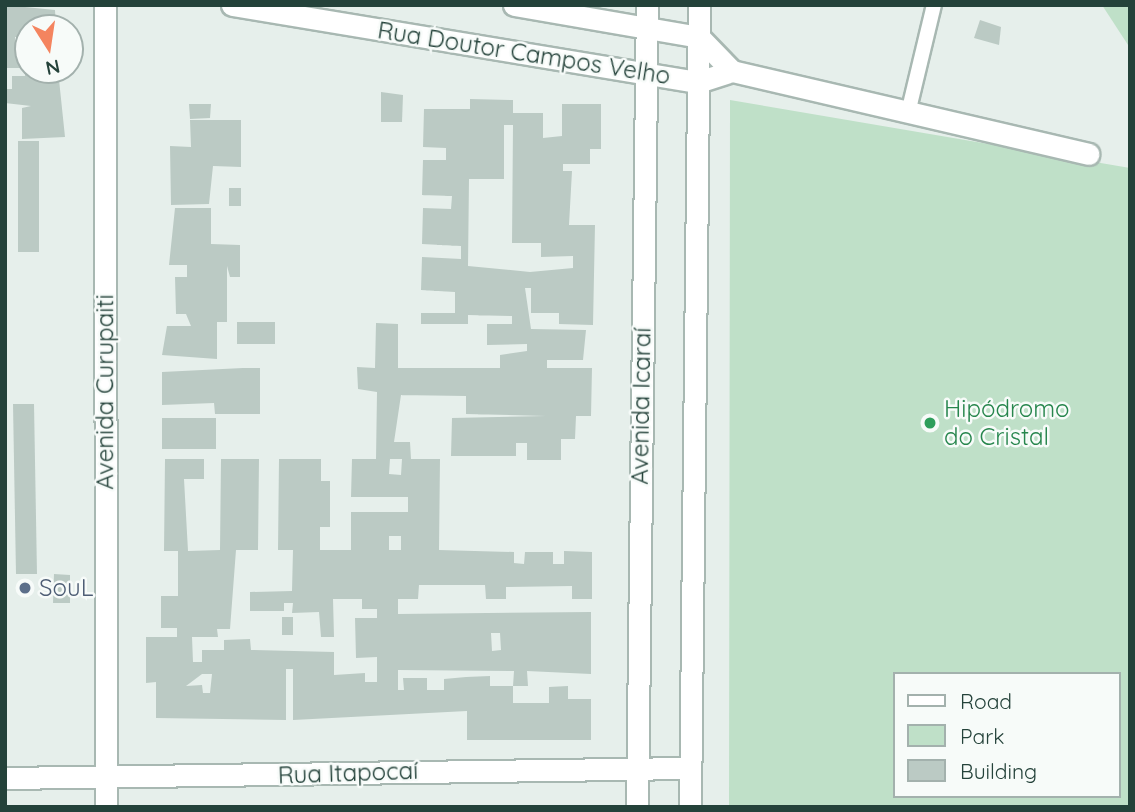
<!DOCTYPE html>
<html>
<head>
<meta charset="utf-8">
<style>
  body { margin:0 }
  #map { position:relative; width:1135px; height:812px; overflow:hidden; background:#e6efeb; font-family:Quicksand,sans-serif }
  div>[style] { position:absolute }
  .green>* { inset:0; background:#bfe0c8 }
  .building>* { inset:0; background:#bbcac4 }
  .roads { filter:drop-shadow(2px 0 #a8b8b2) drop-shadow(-2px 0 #a8b8b2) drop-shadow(0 2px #a8b8b2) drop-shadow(0 -2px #a8b8b2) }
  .service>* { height:14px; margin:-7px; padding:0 7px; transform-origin:7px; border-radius:7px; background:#fff }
  .minor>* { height:21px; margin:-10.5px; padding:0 10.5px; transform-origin:10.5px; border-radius:10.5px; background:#fff }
  .secondary>* { height:21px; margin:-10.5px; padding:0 10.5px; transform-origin:10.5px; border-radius:10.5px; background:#fff }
  .dots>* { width:19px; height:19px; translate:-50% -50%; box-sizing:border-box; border:4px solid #f7fbf9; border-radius:50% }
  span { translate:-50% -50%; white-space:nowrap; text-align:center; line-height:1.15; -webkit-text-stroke:5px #f7fbf9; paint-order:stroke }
  .street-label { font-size:24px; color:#24423a }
  .leisure-label { font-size:24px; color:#27864d }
  .left { translate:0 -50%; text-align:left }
  .service-label { font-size:24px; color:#4e5e75 }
  .frame { position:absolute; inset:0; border:7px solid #24423a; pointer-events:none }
  .legend { position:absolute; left:893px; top:672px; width:228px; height:126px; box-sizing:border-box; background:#f7fbf9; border:2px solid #a3b1ad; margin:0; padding:9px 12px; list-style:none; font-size:21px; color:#24423a }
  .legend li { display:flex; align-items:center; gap:14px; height:35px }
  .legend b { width:35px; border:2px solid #a3b1ad }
  .north { position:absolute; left:14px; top:14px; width:70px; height:70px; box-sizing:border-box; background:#f7fbf9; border:2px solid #a3b1ad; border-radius:50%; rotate:168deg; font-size:19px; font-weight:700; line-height:28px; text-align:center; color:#24423a }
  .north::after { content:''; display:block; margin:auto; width:24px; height:32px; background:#f4845f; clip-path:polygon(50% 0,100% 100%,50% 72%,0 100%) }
</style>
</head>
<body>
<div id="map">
  <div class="green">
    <i style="clip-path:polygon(1102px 5px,1130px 5px,1130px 48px)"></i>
    <i style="clip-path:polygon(evenodd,730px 100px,1130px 168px,1130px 807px,729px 807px,730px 100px,895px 674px,1119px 674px,1119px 796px,895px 796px,895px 674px)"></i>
  </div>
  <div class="building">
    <i style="clip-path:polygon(5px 5px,55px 10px,56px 28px,28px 28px,28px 37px,15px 37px,15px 48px,28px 48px,21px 68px,5px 68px)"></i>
    <i style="clip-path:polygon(980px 20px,1001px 27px,999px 45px,974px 38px)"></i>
    <i style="clip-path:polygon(25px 68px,58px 70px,65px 137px,22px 139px,22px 108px,31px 106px,5px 103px,5px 89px,12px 89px,12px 76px,25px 76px)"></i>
    <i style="clip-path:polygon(381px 92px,403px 95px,402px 122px,381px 122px)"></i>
    <i style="clip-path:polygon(evenodd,470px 99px,513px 100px,513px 113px,543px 113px,543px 138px,562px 136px,562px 104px,601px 104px,601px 149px,590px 149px,590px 164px,563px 164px,563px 171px,572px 171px,569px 225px,595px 225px,593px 325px,559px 324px,559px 313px,531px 313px,531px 288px,525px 288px,531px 329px,586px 330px,583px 360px,547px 360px,547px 368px,592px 368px,591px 416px,576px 416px,575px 439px,561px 439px,561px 460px,527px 460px,527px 443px,516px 443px,516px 456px,451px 456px,452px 418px,546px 416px,466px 414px,466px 396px,401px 395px,394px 442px,410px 442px,411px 459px,440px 459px,439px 550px,514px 552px,514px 563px,524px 564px,525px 552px,553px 552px,553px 564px,564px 564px,564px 551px,592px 552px,592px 599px,572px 599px,572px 586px,506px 587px,506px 599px,486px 599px,485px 585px,419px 585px,418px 599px,398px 599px,398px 614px,591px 612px,591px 674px,527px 671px,528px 686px,513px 686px,513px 703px,549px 703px,549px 687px,568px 686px,568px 699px,591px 699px,591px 740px,467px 740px,467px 711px,293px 720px,293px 669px,286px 669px,286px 720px,156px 718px,156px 682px,146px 683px,146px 637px,177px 637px,177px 628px,161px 628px,161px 596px,178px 596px,178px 551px,164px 551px,165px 459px,204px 459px,204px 479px,184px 479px,188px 551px,220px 550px,221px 459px,259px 459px,258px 550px,236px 550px,230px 629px,217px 629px,218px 637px,192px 637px,193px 662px,202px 662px,202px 650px,224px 650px,224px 640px,250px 639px,251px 650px,334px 652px,334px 675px,365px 673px,365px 682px,377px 682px,377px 657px,356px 658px,355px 618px,377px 618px,377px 609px,362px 609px,362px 599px,333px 599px,334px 637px,321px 637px,319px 612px,292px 613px,293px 603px,284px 603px,284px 611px,250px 611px,250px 592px,292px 591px,293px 550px,278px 550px,279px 459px,321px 459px,321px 481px,330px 481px,330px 527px,320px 527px,320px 550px,351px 550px,351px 512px,408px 512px,408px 497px,351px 497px,352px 459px,376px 459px,377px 392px,358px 389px,357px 367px,375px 368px,376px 323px,398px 324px,398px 368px,500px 368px,500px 355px,527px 351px,527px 344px,487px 345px,487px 324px,512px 324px,512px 316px,468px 315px,468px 324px,421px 324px,421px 313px,455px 313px,455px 292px,421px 290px,422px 257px,461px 259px,461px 246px,422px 244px,423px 208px,451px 209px,452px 196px,422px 195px,423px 160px,446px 160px,446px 148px,423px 147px,424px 109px,470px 109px,470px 99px,504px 125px,513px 125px,512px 243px,541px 243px,541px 257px,573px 256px,573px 268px,530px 272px,468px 266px,469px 179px,504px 179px,504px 125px,470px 99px,390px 459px,402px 459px,401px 475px,389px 474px,390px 459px,470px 99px,389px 536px,401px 536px,401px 550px,389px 550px,389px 536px,470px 99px,491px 633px,500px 633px,501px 650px,492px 651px,491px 633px,470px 99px,398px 670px,514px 671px,513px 686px,490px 686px,490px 676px,466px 677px,444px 679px,444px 690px,427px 690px,427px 678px,403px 678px,404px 690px,398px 690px,398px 670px,470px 99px,202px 674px,212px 674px,210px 693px,203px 693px,202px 685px,186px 686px,202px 674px)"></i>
    <i style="clip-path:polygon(189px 104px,211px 104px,210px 118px,190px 119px)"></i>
    <i style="clip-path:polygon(190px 120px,241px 120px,241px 167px,213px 166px,209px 204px,171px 205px,170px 146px,191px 147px)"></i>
    <i style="clip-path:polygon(18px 141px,39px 141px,39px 252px,18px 252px)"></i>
    <i style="clip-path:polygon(229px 188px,241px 188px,241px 206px,229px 206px)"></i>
    <i style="clip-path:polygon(175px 208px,211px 208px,211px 244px,240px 245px,240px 277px,230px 277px,227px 266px,227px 322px,217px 322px,217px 359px,162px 355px,167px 326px,191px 326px,186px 314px,176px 314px,175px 277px,187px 277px,187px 265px,169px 265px)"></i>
    <i style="clip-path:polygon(237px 322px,275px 322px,275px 344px,237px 344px)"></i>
    <i style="clip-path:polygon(243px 368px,260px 368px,260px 414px,215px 414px,214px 403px,162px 405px,162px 372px)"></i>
    <i style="clip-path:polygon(13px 404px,34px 404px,37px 574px,16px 574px)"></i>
    <i style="clip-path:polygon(162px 418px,216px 418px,216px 449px,162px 449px)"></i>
    <i style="clip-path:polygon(54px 574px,70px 575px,70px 603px,53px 603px)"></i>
    <i style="clip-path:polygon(282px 617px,293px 617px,293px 635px,282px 635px)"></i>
  </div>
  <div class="roads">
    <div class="service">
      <i style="left:908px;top:113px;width:111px;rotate:-76.5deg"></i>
    </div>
    <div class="minor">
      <i style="left:105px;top:5px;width:802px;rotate:89.93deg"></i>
      <i style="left:699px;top:37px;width:47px;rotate:45.9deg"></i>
      <i style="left:698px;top:82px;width:36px;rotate:-18deg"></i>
      <i style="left:732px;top:71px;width:366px;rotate:13.1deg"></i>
      <i style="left:5px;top:778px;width:685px;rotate:-0.84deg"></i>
    </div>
    <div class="secondary">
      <i style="left:232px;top:5px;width:472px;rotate:9.4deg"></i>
      <i style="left:514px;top:5px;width:188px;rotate:9.8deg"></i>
      <i style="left:637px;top:807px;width:802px;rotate:-89.29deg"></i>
      <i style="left:690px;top:807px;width:802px;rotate:-89.36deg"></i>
    </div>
  </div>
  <div class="dots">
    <i style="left:930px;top:423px;background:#2e9e5b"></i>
    <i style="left:25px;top:588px;background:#5c6f8a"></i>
  </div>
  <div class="street-label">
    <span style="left:524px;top:53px;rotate:9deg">Rua Doutor Campos Velho</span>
    <span style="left:105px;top:392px;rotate:-90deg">Avenida Curupaiti</span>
    <span style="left:641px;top:406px;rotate:-89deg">Avenida Icaraí</span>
    <span style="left:348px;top:773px;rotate:-2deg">Rua Itapocaí</span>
  </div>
  <div class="leisure-label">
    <span class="left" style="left:944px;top:423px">Hipódromo<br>do Cristal</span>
  </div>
  <div class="service-label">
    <span class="left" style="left:39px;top:588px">SouL</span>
  </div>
  <div class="frame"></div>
  <ul class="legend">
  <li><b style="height:9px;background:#fff"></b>Road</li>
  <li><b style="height:19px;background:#bfe0c8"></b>Park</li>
  <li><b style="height:19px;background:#bbcac4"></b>Building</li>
  </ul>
  <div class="north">N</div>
</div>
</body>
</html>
